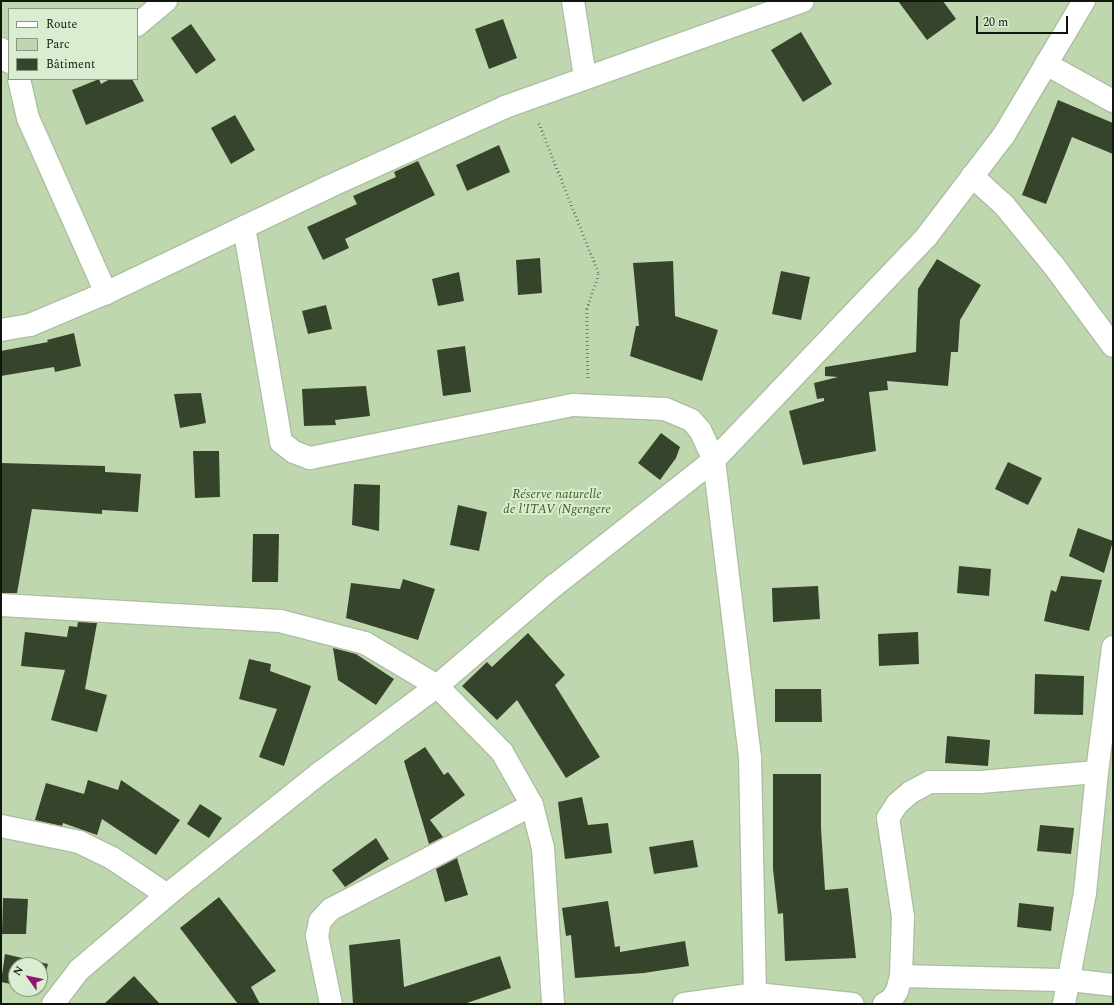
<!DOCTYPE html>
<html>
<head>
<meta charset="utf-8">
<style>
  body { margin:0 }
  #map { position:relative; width:1114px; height:1005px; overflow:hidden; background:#dbedd0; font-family:Spectral,serif }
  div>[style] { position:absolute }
  .green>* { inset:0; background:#bfd7ae }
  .building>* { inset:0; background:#36442c }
  .path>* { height:2.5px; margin-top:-1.25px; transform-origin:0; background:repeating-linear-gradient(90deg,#75816e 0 1px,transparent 0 4px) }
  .roads { filter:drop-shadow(1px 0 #adbea2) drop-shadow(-1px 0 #adbea2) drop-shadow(0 1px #adbea2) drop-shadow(0 -1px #adbea2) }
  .minor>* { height:22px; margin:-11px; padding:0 11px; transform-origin:11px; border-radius:11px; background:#fff }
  span { translate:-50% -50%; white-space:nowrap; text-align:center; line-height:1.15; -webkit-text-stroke:4px #dbedd0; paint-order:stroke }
  .park-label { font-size:13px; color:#3e5d24; font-style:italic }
  .frame { position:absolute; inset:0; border:2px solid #10160c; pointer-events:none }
  .legend { position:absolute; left:8px; top:8px; width:130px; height:72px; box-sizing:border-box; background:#dbedd0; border:1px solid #8a9782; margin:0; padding:5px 7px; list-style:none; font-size:12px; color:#10160c }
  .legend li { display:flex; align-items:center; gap:8px; height:20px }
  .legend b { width:20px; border:1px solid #8a9782 }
  .north { position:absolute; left:8px; top:957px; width:40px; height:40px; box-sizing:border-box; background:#dbedd0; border:1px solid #8a9782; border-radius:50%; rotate:303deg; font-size:11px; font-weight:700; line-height:16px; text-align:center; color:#10160c }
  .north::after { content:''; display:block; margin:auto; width:14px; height:18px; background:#93146f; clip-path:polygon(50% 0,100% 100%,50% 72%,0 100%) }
  .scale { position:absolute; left:976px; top:16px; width:92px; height:18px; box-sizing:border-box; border:2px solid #10160c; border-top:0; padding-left:5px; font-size:12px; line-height:14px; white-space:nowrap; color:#10160c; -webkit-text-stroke:3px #dbedd0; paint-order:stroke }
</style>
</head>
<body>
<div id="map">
  <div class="green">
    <i style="clip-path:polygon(evenodd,1px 1px,1113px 1px,1113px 1004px,1px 1004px,1px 1px,9px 9px,137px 9px,137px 79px,9px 79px,9px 9px,1px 1px,16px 965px,40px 965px,40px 989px,16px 989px,16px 965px)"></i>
  </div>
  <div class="building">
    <i style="clip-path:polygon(898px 1px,943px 1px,956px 19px,927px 40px)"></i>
    <i style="clip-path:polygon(503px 19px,517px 58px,489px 69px,475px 29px)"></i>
    <i style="clip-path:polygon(191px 24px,216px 60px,196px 74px,171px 38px)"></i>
    <i style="clip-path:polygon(801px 32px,832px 84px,803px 102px,771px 50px)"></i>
    <i style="clip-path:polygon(99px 79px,101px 84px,110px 79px,132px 79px,144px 101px,86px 125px,72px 90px)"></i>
    <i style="clip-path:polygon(1058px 100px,1113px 123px,1113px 154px,1072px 137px,1046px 204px,1022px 195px)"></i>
    <i style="clip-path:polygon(235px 115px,255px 150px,231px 164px,211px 128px)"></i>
    <i style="clip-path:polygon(499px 145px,510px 172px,467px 191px,456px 165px)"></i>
    <i style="clip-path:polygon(418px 161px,435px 195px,345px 239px,349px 248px,323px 260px,307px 227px,357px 204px,353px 196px,396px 177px,394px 172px)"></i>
    <i style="clip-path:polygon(540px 258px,542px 293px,518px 295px,516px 260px)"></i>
    <i style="clip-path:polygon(937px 259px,981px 285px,960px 320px,958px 352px,951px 352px,948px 386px,887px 381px,888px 390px,869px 392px,876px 451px,803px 465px,789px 411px,824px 401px,824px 398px,817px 399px,814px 383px,838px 377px,825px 376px,825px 367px,916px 352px,918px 289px)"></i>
    <i style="clip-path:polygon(673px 261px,675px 316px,718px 330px,702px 381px,630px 356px,636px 326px,639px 326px,633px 263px)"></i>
    <i style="clip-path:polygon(781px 271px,810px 277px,801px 320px,772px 314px)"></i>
    <i style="clip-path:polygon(459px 272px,464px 301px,438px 306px,432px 279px)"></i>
    <i style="clip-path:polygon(326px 305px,332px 329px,308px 334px,302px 311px)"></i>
    <i style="clip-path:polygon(74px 333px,81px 366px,55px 372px,54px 367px,1px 376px,1px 351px,48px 342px,47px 340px)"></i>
    <i style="clip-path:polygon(465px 346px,471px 392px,443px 396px,437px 350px)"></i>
    <i style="clip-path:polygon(366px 386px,370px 416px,335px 420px,336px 425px,304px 426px,302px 389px)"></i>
    <i style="clip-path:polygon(201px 393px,206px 423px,180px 428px,174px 394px)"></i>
    <i style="clip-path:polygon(661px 433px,680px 447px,676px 458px,660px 480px,638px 463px)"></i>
    <i style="clip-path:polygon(193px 451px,219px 451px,220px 497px,195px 498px)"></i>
    <i style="clip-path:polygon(1008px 462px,1042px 478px,1028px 505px,995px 489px)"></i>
    <i style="clip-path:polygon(1px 463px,105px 466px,105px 472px,141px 474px,138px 512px,102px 510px,102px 514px,32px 509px,17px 593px,1px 593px)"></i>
    <i style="clip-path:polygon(354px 484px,380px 485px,379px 531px,352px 525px)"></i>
    <i style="clip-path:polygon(458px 505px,487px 512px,479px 551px,450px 545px)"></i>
    <i style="clip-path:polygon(1078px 528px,1113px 541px,1104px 573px,1069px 556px)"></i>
    <i style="clip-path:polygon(253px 534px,279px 534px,278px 582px,252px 582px)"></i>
    <i style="clip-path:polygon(959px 566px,991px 569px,989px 596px,957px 593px)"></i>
    <i style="clip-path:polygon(1061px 576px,1102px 580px,1089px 631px,1044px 621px,1051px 590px,1056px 592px)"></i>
    <i style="clip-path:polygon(403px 579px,435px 589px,418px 640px,346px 618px,351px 583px,400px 589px)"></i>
    <i style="clip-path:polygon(818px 586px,820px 619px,773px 622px,772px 588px)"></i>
    <i style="clip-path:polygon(78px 622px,97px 623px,85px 689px,107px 695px,97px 732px,51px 720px,65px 670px,21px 666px,25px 632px,67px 637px,69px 626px,77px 627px)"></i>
    <i style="clip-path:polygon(918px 632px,919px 664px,879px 666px,878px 634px)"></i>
    <i style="clip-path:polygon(528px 633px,565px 675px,555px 685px,600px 757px,566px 778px,517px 700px,497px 720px,462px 686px,487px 662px,492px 667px)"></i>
    <i style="clip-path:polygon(333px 648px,356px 654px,394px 679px,376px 705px,338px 680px)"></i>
    <i style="clip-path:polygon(249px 659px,271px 664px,270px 671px,311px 686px,284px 766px,259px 757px,277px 709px,239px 699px)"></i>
    <i style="clip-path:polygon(1035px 674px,1084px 676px,1083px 715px,1034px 714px)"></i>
    <i style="clip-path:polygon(775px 689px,821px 689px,822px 722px,775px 722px)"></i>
    <i style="clip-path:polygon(947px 736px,990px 740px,988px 766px,945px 763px)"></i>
    <i style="clip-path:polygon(425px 747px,444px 775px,448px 772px,465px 795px,430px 820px,443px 837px,429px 844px,404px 761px)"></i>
    <i style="clip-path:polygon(773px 774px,821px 774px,821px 828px,825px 890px,848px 888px,856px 958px,785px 961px,783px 913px,778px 914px,773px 869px)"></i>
    <i style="clip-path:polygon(88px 780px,118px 790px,121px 780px,180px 820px,156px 855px,102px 819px,97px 835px,63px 823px,62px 826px,35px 820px,46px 783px,84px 794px)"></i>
    <i style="clip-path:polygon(582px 797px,588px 825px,608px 823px,612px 853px,565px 859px,558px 802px)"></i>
    <i style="clip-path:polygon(200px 804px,222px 818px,209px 838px,187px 824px)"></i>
    <i style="clip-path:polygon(1040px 825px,1074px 828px,1071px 854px,1037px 851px)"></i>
    <i style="clip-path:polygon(376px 838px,389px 859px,345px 887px,332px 870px)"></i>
    <i style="clip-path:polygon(693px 840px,698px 867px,654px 874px,649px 847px)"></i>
    <i style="clip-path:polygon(457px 858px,468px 895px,445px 902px,436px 869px)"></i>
    <i style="clip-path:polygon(219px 897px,276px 971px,251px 987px,260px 1004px,238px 1004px,180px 928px)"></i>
    <i style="clip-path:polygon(3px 898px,28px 899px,26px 934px,2px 934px)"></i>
    <i style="clip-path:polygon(608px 901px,615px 947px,620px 946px,620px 952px,685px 941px,689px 966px,644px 973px,575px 978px,571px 935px,566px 936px,562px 908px)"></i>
    <i style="clip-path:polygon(1019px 903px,1054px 907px,1051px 931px,1017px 927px)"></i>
    <i style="clip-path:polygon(400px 939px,404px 987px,500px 956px,511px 988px,464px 1004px,353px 1004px,349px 945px)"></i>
    <i style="clip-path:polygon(5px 954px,48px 964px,41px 990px,35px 989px,40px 989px,40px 965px,16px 965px,16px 985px,1px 982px)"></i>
    <i style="clip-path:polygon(134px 976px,160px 1004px,104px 1004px)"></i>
  </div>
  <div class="path">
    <i style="left:539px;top:123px;width:162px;rotate:68.3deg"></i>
    <i style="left:599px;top:274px;width:37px;rotate:109deg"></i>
    <i style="left:587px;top:309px;width:69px;rotate:89.2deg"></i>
  </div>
  <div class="roads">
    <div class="minor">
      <i style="left:573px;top:1px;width:77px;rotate:81deg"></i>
      <i style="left:137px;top:25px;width:38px;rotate:-40deg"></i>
      <i style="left:1px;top:49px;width:15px;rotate:58deg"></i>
      <i style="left:1046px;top:64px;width:77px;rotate:28.9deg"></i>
      <i style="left:19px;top:79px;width:40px;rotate:77deg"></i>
      <i style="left:28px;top:118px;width:192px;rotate:66deg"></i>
      <i style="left:972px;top:176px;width:43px;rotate:42.2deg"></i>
      <i style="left:1004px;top:205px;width:79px;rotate:50.7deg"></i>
      <i style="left:1054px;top:266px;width:99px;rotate:53.6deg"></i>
      <i style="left:244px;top:227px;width:218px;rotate:80.2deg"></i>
      <i style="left:281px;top:442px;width:16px;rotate:38deg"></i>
      <i style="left:294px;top:452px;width:17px;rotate:21deg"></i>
      <i style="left:310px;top:458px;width:269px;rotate:-11.4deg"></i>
      <i style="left:574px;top:405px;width:91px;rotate:2.5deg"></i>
      <i style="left:665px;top:409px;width:28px;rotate:23deg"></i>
      <i style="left:691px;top:420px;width:13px;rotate:48deg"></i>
      <i style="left:700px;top:430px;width:33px;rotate:65deg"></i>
      <i style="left:714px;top:460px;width:299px;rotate:83.1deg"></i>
      <i style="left:750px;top:757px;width:247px;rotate:88.8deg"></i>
      <i style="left:1px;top:330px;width:29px;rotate:-10deg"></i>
      <i style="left:30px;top:325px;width:82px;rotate:-22.8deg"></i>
      <i style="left:106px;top:293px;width:244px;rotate:-25.5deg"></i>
      <i style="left:326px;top:188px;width:196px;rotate:-24.3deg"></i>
      <i style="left:505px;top:107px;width:316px;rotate:-19.6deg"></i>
      <i style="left:1px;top:605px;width:279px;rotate:3.3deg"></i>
      <i style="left:280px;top:621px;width:88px;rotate:14.5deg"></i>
      <i style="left:365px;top:643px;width:84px;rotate:30.8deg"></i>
      <i style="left:437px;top:686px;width:93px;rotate:45.4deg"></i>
      <i style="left:502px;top:752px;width:61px;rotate:60.5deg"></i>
      <i style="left:532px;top:805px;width:226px;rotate:152.6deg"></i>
      <i style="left:331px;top:909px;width:16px;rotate:133deg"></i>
      <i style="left:320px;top:921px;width:15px;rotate:101deg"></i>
      <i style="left:317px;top:936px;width:69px;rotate:78.4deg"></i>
      <i style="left:532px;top:805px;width:44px;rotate:75.7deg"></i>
      <i style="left:543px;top:848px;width:156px;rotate:86.3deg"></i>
      <i style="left:1px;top:826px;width:80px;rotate:11.6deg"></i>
      <i style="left:79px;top:842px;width:37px;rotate:26deg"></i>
      <i style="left:112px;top:858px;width:66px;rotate:33.9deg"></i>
      <i style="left:901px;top:976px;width:59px;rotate:-88.1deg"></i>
      <i style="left:903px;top:917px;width:100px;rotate:-98.6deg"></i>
      <i style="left:888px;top:818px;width:17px;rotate:-57deg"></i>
      <i style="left:897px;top:804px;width:18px;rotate:-41deg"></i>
      <i style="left:911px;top:792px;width:21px;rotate:-28deg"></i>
      <i style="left:930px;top:782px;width:50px"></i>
      <i style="left:980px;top:782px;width:117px;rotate:-4.9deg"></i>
      <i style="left:53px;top:1004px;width:43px;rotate:-52.6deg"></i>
      <i style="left:79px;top:970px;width:116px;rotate:-40.4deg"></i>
      <i style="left:167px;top:895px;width:196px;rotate:-38.6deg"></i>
      <i style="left:320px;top:773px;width:146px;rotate:-36.6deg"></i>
      <i style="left:437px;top:686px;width:155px;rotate:-40.6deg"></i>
      <i style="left:555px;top:585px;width:202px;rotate:-38.2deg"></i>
      <i style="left:714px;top:460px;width:309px;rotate:-46.4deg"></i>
      <i style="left:927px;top:236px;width:127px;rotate:-52.7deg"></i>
      <i style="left:1004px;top:135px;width:156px;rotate:-59.2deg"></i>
      <i style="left:684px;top:1004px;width:73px;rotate:-7.9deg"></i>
      <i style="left:756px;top:994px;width:97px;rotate:5.9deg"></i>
      <i style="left:884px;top:1004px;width:9px;rotate:-32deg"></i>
      <i style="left:892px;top:999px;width:9px;rotate:-58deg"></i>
      <i style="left:897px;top:991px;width:16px;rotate:-75deg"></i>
      <i style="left:901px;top:976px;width:169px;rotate:1.4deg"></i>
      <i style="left:1070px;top:980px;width:43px;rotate:6.6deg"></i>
      <i style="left:1064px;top:1004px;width:113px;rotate:-79.3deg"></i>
      <i style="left:1085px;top:893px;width:122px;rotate:-84.3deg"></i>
      <i style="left:1097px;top:772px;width:126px;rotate:-82.7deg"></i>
    </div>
  </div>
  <div class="park-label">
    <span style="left:557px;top:502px">Réserve naturelle<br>de l'ITAV (Ngengere</span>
  </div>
  <div class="frame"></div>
  <ul class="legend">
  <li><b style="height:5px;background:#fff"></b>Route</li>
  <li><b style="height:11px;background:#bfd7ae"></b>Parc</li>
  <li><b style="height:11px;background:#36442c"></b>Bâtiment</li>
  </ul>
  <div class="north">N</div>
  <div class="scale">20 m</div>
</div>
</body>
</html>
